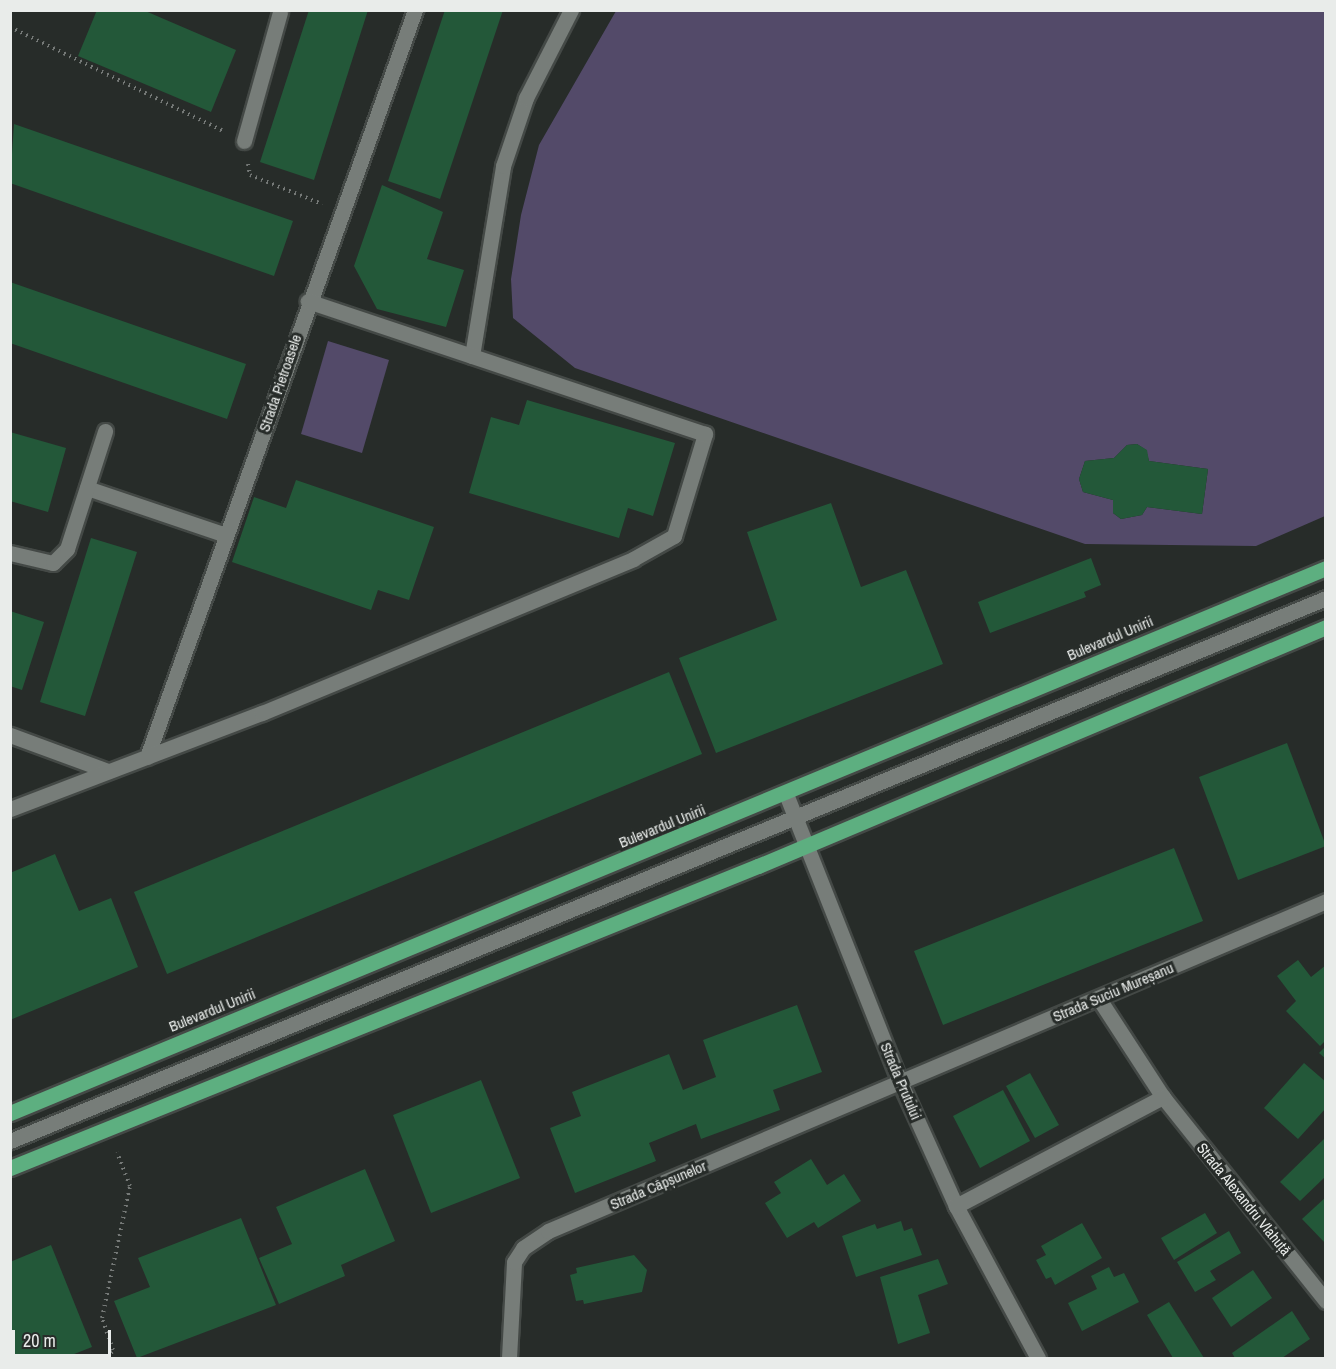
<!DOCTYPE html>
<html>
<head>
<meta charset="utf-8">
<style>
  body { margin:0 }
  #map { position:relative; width:1336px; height:1369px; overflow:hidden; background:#272c29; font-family:"Archivo Narrow",sans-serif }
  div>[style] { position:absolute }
  .green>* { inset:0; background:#534a69 }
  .building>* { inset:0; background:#235839 }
  .path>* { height:4px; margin-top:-2px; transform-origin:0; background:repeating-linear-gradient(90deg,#757977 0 1.5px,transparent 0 6px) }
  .roads { filter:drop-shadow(2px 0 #444946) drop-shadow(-2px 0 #444946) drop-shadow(0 2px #444946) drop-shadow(0 -2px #444946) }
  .minor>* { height:15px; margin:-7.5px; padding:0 7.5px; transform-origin:7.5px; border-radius:7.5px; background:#777d79 }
  .major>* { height:15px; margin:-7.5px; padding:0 7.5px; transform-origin:7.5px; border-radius:7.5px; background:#5daf80 }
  span { translate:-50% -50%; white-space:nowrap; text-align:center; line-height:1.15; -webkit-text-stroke:6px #272c29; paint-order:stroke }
  .street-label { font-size:15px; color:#e9ecea }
  .frame { position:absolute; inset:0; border:12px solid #e9ecea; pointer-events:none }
  .scale { position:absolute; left:12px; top:1330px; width:99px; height:27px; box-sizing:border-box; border:3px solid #e9ecea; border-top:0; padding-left:8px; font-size:18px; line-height:21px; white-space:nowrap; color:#e9ecea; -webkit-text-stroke:4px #272c29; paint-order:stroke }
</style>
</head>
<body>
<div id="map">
  <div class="green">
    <i style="clip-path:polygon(evenodd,616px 11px,1325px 11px,1325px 516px,1256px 546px,1085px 544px,575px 368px,513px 318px,511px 279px,521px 215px,539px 145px,616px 11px,1137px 444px,1146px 450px,1149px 461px,1208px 469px,1202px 514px,1147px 507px,1142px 515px,1121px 519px,1113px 513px,1113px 500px,1083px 492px,1079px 479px,1085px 461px,1114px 458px,1127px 445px,1137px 444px)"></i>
    <i style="clip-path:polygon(328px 341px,389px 360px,362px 453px,301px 434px)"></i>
  </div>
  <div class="building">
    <i style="clip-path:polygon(97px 10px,143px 10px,236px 50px,211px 112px,78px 56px)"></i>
    <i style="clip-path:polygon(309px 10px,368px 10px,314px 180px,260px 162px)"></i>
    <i style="clip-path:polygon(445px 10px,503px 10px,440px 199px,388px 181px)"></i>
    <i style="clip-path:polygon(14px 124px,293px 221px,274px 276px,10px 183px)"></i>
    <i style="clip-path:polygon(382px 185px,443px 212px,427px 259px,464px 270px,446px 327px,377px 309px,354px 266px)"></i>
    <i style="clip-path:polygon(10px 282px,246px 364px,227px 419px,10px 343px)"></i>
    <i style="clip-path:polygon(527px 400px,675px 443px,653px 516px,628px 508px,619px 538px,469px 493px,491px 417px,519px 425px)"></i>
    <i style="clip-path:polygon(10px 432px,66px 448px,48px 512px,10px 501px)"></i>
    <i style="clip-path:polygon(1137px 444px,1147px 450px,1149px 461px,1208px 469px,1202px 514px,1147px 507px,1142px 515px,1121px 519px,1113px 513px,1113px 500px,1083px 492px,1079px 479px,1085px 461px,1114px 458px,1127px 445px)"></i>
    <i style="clip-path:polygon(296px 480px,434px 527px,409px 600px,378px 590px,371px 610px,232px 562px,254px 497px,286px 508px)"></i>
    <i style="clip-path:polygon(831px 503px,861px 587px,906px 570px,943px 664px,716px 753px,679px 658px,777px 620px,747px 532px)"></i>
    <i style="clip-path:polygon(91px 538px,137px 552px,85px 716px,40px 702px)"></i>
    <i style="clip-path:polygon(1091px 558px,1101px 585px,1084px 592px,1086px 597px,990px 633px,978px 602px)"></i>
    <i style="clip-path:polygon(10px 611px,44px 622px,22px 690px,10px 686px)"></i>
    <i style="clip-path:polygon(669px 672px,702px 754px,167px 974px,134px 892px)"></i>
    <i style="clip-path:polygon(1287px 743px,1326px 846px,1238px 880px,1199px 777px)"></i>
    <i style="clip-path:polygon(1174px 848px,1203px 921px,943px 1025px,914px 951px)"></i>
    <i style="clip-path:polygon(55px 854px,79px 911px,111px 898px,138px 967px,10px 1020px,10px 873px)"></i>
    <i style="clip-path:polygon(1298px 960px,1311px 977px,1326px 965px,1326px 1040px,1320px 1046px,1286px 1011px,1296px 1001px,1277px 976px)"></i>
    <i style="clip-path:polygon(797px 1005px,822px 1072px,773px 1090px,780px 1110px,701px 1139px,696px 1124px,649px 1143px,656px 1161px,575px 1193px,550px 1128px,581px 1116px,572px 1092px,669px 1054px,683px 1090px,716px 1077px,703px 1040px)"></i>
    <i style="clip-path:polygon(1326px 1046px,1326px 1059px,1319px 1053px)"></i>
    <i style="clip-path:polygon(1304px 1063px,1326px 1082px,1326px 1108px,1298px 1139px,1264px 1108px)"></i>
    <i style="clip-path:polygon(1030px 1073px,1059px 1125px,1035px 1138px,1006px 1086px)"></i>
    <i style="clip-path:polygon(481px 1080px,520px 1178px,431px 1213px,393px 1115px)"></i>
    <i style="clip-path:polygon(1003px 1090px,1030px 1141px,980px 1168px,953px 1116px)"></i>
    <i style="clip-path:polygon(1326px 1137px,1326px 1176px,1300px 1201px,1280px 1182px)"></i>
    <i style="clip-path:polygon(811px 1159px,827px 1185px,844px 1174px,861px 1201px,818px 1228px,814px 1222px,787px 1238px,765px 1203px,781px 1193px,774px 1182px)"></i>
    <i style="clip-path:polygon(365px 1169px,395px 1241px,341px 1265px,345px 1276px,279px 1304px,259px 1258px,292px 1244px,276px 1207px)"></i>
    <i style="clip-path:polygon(1326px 1197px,1326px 1244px,1302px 1219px)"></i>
    <i style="clip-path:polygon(1205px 1213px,1217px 1233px,1174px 1260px,1161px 1238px)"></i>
    <i style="clip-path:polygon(241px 1218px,276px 1305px,137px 1358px,114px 1301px,150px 1287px,138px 1258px)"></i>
    <i style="clip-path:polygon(901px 1221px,904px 1231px,912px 1228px,922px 1255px,856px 1277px,842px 1236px,875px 1224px,877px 1229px)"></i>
    <i style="clip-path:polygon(1082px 1223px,1102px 1258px,1055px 1285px,1051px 1277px,1046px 1279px,1036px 1260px,1046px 1255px,1041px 1246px)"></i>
    <i style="clip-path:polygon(1229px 1231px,1241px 1253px,1210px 1271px,1216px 1280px,1195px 1292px,1177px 1262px)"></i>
    <i style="clip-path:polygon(51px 1245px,92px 1347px,64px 1358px,10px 1358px,10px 1262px)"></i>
    <i style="clip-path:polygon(634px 1255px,647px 1270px,642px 1292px,584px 1304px,583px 1300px,576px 1301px,570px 1275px,577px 1273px,576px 1268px)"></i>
    <i style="clip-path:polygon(938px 1259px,948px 1284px,918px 1295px,930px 1333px,898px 1344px,880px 1277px)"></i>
    <i style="clip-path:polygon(1109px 1267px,1114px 1277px,1124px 1273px,1139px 1302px,1082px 1331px,1068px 1303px,1097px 1289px,1091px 1276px)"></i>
    <i style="clip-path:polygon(1253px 1270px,1272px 1298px,1231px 1327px,1212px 1298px)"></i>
    <i style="clip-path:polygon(1169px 1302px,1204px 1358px,1173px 1358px,1147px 1315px)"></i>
    <i style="clip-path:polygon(1292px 1311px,1310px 1339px,1282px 1358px,1235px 1358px,1232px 1353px)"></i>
  </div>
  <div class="path">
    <i style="left:10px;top:27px;width:237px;rotate:26deg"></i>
    <i style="left:248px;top:164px;width:11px;rotate:80deg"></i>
    <i style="left:250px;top:175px;width:78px;rotate:21.9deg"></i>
    <i style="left:108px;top:1358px;width:9px;rotate:-58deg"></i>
    <i style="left:113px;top:1350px;width:34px;rotate:-109deg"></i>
    <i style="left:102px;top:1318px;width:135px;rotate:-78deg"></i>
    <i style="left:130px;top:1186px;width:36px;rotate:-111deg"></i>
  </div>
  <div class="roads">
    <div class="minor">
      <i style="left:244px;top:141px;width:134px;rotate:-74.4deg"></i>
      <i style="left:472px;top:356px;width:193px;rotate:-80.7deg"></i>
      <i style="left:503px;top:166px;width:72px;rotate:-71.3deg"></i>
      <i style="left:526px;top:98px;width:99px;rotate:-62.9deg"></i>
      <i style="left:87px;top:488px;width:147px;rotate:18.7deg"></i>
      <i style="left:10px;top:553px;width:44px;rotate:13.1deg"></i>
      <i style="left:53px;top:563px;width:20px;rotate:-45deg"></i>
      <i style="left:67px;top:549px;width:124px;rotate:-72.1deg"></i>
      <i style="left:10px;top:735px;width:104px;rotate:20.2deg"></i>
      <i style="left:147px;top:757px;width:794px;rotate:-70.26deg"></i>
      <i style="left:786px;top:794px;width:310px;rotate:68.4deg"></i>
      <i style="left:900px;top:1082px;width:136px;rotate:65.7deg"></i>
      <i style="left:956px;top:1206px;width:173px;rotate:61.7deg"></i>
      <i style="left:10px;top:809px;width:270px;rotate:-20.9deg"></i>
      <i style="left:262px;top:713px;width:402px;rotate:-22.5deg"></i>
      <i style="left:633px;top:559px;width:47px;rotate:-29.3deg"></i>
      <i style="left:674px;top:536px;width:107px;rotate:-73.1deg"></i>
      <i style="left:705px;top:434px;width:419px;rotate:-161.5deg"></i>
      <i style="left:1099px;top:999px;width:117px;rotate:56.9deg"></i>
      <i style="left:1163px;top:1097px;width:261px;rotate:51.4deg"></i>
      <i style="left:10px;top:1141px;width:1424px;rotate:-22.42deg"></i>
      <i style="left:956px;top:1206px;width:234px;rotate:-27.8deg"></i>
      <i style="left:509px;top:1358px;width:96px;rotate:-87deg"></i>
      <i style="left:514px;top:1262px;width:17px;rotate:-57deg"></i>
      <i style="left:523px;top:1248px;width:30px;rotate:-34deg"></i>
      <i style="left:548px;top:1231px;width:845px;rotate:-22.98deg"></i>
    </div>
    <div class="major">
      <i style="left:10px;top:1113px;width:1424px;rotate:-22.5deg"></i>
      <i style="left:10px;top:1168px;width:807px;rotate:-21.99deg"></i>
      <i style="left:758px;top:866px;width:616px;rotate:-22.82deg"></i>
    </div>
  </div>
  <div class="street-label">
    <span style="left:280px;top:383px;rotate:-71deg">Strada Pietroasele</span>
    <span style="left:1110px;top:638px;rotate:-23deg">Bulevardul Unirii</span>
    <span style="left:662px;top:826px;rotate:-22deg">Bulevardul Unirii</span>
    <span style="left:1113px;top:992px;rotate:-23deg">Strada Suciu Mureșanu</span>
    <span style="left:212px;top:1010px;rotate:-22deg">Bulevardul Unirii</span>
    <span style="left:901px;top:1081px;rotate:67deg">Strada Prutului</span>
    <span style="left:658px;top:1185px;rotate:-23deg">Strada Căpșunelor</span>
    <span style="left:1244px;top:1199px;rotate:51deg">Strada Alexandru Vlahuță</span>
  </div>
  <div class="frame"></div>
  <div class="scale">20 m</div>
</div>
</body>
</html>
